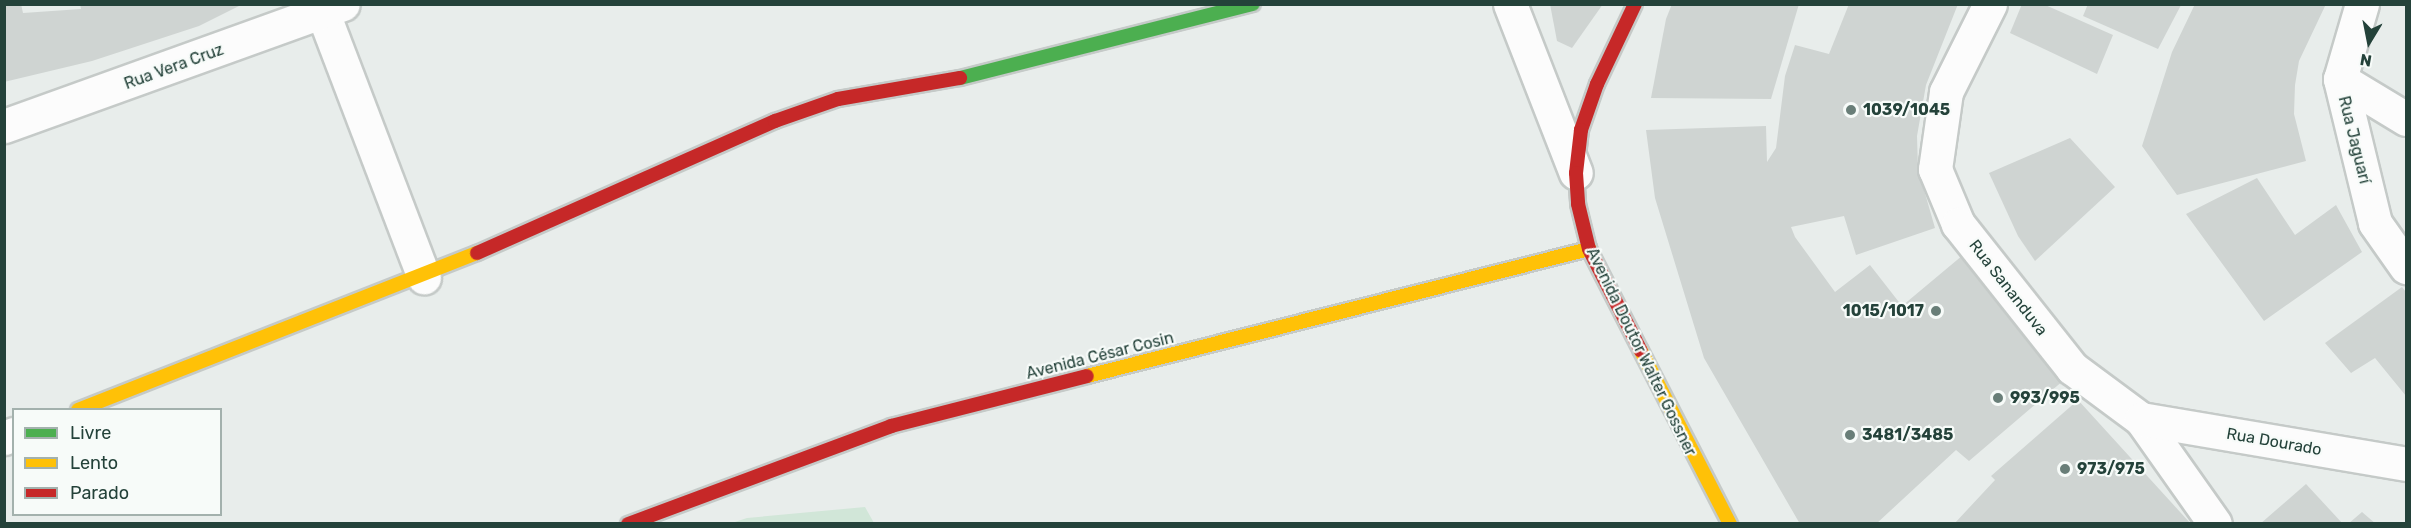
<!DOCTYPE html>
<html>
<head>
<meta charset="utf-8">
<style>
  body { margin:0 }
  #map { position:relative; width:2411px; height:528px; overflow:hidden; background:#e8edeb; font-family:Rubik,sans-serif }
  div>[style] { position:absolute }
  .green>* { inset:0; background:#d1e6d8 }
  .building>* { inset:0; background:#cfd4d2 }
  .roads { filter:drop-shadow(2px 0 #c5cac8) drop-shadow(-2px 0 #c5cac8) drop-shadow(0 2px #c5cac8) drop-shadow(0 -2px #c5cac8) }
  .street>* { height:33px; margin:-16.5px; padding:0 16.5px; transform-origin:16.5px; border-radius:16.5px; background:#fcfcfc }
  .fast>* { height:14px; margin:-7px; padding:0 7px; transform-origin:7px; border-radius:7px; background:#4caf50 }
  .slow>* { height:14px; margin:-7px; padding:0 7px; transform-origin:7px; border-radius:7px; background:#ffc107 }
  .jam>* { height:14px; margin:-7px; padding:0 7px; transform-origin:7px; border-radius:7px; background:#c62828 }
  .dots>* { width:16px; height:16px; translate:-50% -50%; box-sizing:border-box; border:3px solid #f7fbf9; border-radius:50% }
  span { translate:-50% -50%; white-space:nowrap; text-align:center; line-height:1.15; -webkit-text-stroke:4.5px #f7fbf9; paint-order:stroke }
  .street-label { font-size:16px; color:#24423a }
  .poi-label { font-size:16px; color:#24423a; font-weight:700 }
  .left { translate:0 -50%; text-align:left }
  .right { translate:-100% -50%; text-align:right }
  .frame { position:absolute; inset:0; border:6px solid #24423a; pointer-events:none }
  .legend { position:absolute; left:12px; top:408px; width:210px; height:108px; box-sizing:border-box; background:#f7fbf9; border:2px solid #a3b1ad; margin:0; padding:8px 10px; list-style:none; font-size:18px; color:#24423a }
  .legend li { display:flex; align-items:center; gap:12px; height:30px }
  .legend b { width:30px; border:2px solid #a3b1ad }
  .north { position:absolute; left:2339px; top:12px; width:60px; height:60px; -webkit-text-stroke:4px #f7fbf9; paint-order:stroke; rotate:190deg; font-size:16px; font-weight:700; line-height:24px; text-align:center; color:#24423a }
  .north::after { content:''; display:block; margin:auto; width:21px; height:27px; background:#24423a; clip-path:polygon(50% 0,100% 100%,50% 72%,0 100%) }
</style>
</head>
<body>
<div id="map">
  <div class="green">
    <i style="clip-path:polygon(865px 507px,874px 523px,732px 523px,747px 518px)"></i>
  </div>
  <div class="building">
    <i style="clip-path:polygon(4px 4px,21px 4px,23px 13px,81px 9px,80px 4px,243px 4px,199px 26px,92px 61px,4px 82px)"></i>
    <i style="clip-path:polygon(1550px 4px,1603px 4px,1572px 48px,1557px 41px)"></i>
    <i style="clip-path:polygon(1672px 4px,1799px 4px,1771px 99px,1651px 98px,1666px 19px)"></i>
    <i style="clip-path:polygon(1849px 4px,1958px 4px,1926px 85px,1917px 136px,1918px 169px,1935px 228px,1856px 255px,1844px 216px,1791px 227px,1795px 237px,1835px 292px,1870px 265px,1902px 306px,1963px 255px,2064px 380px,1969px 461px,1956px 450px,1876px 524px,1800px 524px,1704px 358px,1655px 198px,1646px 130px,1766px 126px,1767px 162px,1776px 148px,1785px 76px,1795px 45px,1829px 54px)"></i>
    <i style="clip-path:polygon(2022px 4px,2043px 4px,2113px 35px,2097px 74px,2010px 33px)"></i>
    <i style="clip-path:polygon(2088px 4px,2179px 4px,2181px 5px,2158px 49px,2083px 16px)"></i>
    <i style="clip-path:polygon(2195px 4px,2326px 4px,2299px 61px,2295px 85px,2294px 114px,2306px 161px,2177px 195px,2142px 146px,2172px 52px)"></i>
    <i style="clip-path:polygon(2070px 138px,2115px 187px,2035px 261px,2018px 236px,1989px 173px)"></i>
    <i style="clip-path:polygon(2257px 178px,2295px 235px,2336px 205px,2362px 252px,2264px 321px,2186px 214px)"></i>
    <i style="clip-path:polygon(2402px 287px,2406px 292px,2406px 396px,2375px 358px,2351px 373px,2325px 343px)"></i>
    <i style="clip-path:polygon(2078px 400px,2191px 524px,1954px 524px,1995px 480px,1991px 476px)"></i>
    <i style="clip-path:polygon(2306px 484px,2343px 524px,2260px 524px)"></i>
    <i style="clip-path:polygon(2362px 512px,2376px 524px,2348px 524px)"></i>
  </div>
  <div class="roads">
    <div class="street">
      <i style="left:1510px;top:4px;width:181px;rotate:68.7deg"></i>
      <i style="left:1990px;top:4px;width:98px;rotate:116.6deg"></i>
      <i style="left:1946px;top:92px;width:78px;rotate:98.1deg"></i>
      <i style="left:1935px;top:169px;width:60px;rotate:67.3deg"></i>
      <i style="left:1958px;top:224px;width:184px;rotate:51.6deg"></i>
      <i style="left:2072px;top:368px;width:86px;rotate:36.5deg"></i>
      <i style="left:2141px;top:419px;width:128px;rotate:54.8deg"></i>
      <i style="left:2362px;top:4px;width:78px;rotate:106.3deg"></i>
      <i style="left:2340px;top:79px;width:148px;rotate:76.3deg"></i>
      <i style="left:2375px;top:223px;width:54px;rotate:54.8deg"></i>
      <i style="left:323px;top:13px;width:283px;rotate:69.1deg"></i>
      <i style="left:2340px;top:79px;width:77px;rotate:31.2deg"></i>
      <i style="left:4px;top:126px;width:360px;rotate:-19.8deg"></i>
      <i style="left:2141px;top:419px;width:269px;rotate:9.6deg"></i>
      <i style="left:4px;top:438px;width:11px;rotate:-22deg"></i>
    </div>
    <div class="fast">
      <i style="left:960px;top:78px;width:302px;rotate:-14.2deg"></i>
    </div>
    <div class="slow">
      <i style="left:1641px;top:351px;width:195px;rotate:62.8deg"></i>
      <i style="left:1087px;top:376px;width:518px;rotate:-14.2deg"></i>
      <i style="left:78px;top:410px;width:429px;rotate:-21.5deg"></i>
    </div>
    <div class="jam">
      <i style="left:1635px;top:4px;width:89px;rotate:115.4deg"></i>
      <i style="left:1597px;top:84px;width:49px;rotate:109.2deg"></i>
      <i style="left:1581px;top:130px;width:43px;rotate:96.6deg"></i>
      <i style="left:1576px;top:173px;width:31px;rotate:86deg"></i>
      <i style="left:1578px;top:204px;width:46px;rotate:76.3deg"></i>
      <i style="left:1589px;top:249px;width:114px;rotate:63deg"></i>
      <i style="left:477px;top:253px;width:326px;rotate:-23.9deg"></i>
      <i style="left:775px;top:121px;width:67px;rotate:-19.2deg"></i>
      <i style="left:838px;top:99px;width:124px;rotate:-9.8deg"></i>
      <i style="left:628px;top:524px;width:281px;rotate:-20.4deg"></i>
      <i style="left:891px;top:426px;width:202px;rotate:-14.3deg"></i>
    </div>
  </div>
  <div class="dots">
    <i style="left:1851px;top:110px;background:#697e78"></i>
    <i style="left:1936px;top:311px;background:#697e78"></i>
    <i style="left:1998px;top:398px;background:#697e78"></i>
    <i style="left:1850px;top:435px;background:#697e78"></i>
    <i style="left:2065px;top:469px;background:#697e78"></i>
  </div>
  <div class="street-label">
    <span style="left:174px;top:67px;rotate:-20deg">Rua Vera Cruz</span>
    <span style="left:2354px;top:140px;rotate:76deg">Rua Jaguarí</span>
    <span style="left:2008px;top:288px;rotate:52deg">Rua Sananduva</span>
    <span style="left:1641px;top:352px;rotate:64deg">Avenida Doutor Walter Gossner</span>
    <span style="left:1100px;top:356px;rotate:-14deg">Avenida César Cosin</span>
    <span style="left:2274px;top:442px;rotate:10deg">Rua Dourado</span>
  </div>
  <div class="poi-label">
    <span class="left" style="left:1863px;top:110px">1039/1045</span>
    <span class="right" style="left:1924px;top:311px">1015/1017</span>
    <span class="left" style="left:2010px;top:398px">993/995</span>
    <span class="left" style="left:1862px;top:435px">3481/3485</span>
    <span class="left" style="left:2077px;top:469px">973/975</span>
  </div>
  <div class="frame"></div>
  <ul class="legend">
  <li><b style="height:8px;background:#4caf50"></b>Livre</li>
  <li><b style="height:8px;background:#ffc107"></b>Lento</li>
  <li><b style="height:8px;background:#c62828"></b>Parado</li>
  </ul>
  <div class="north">N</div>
</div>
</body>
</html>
